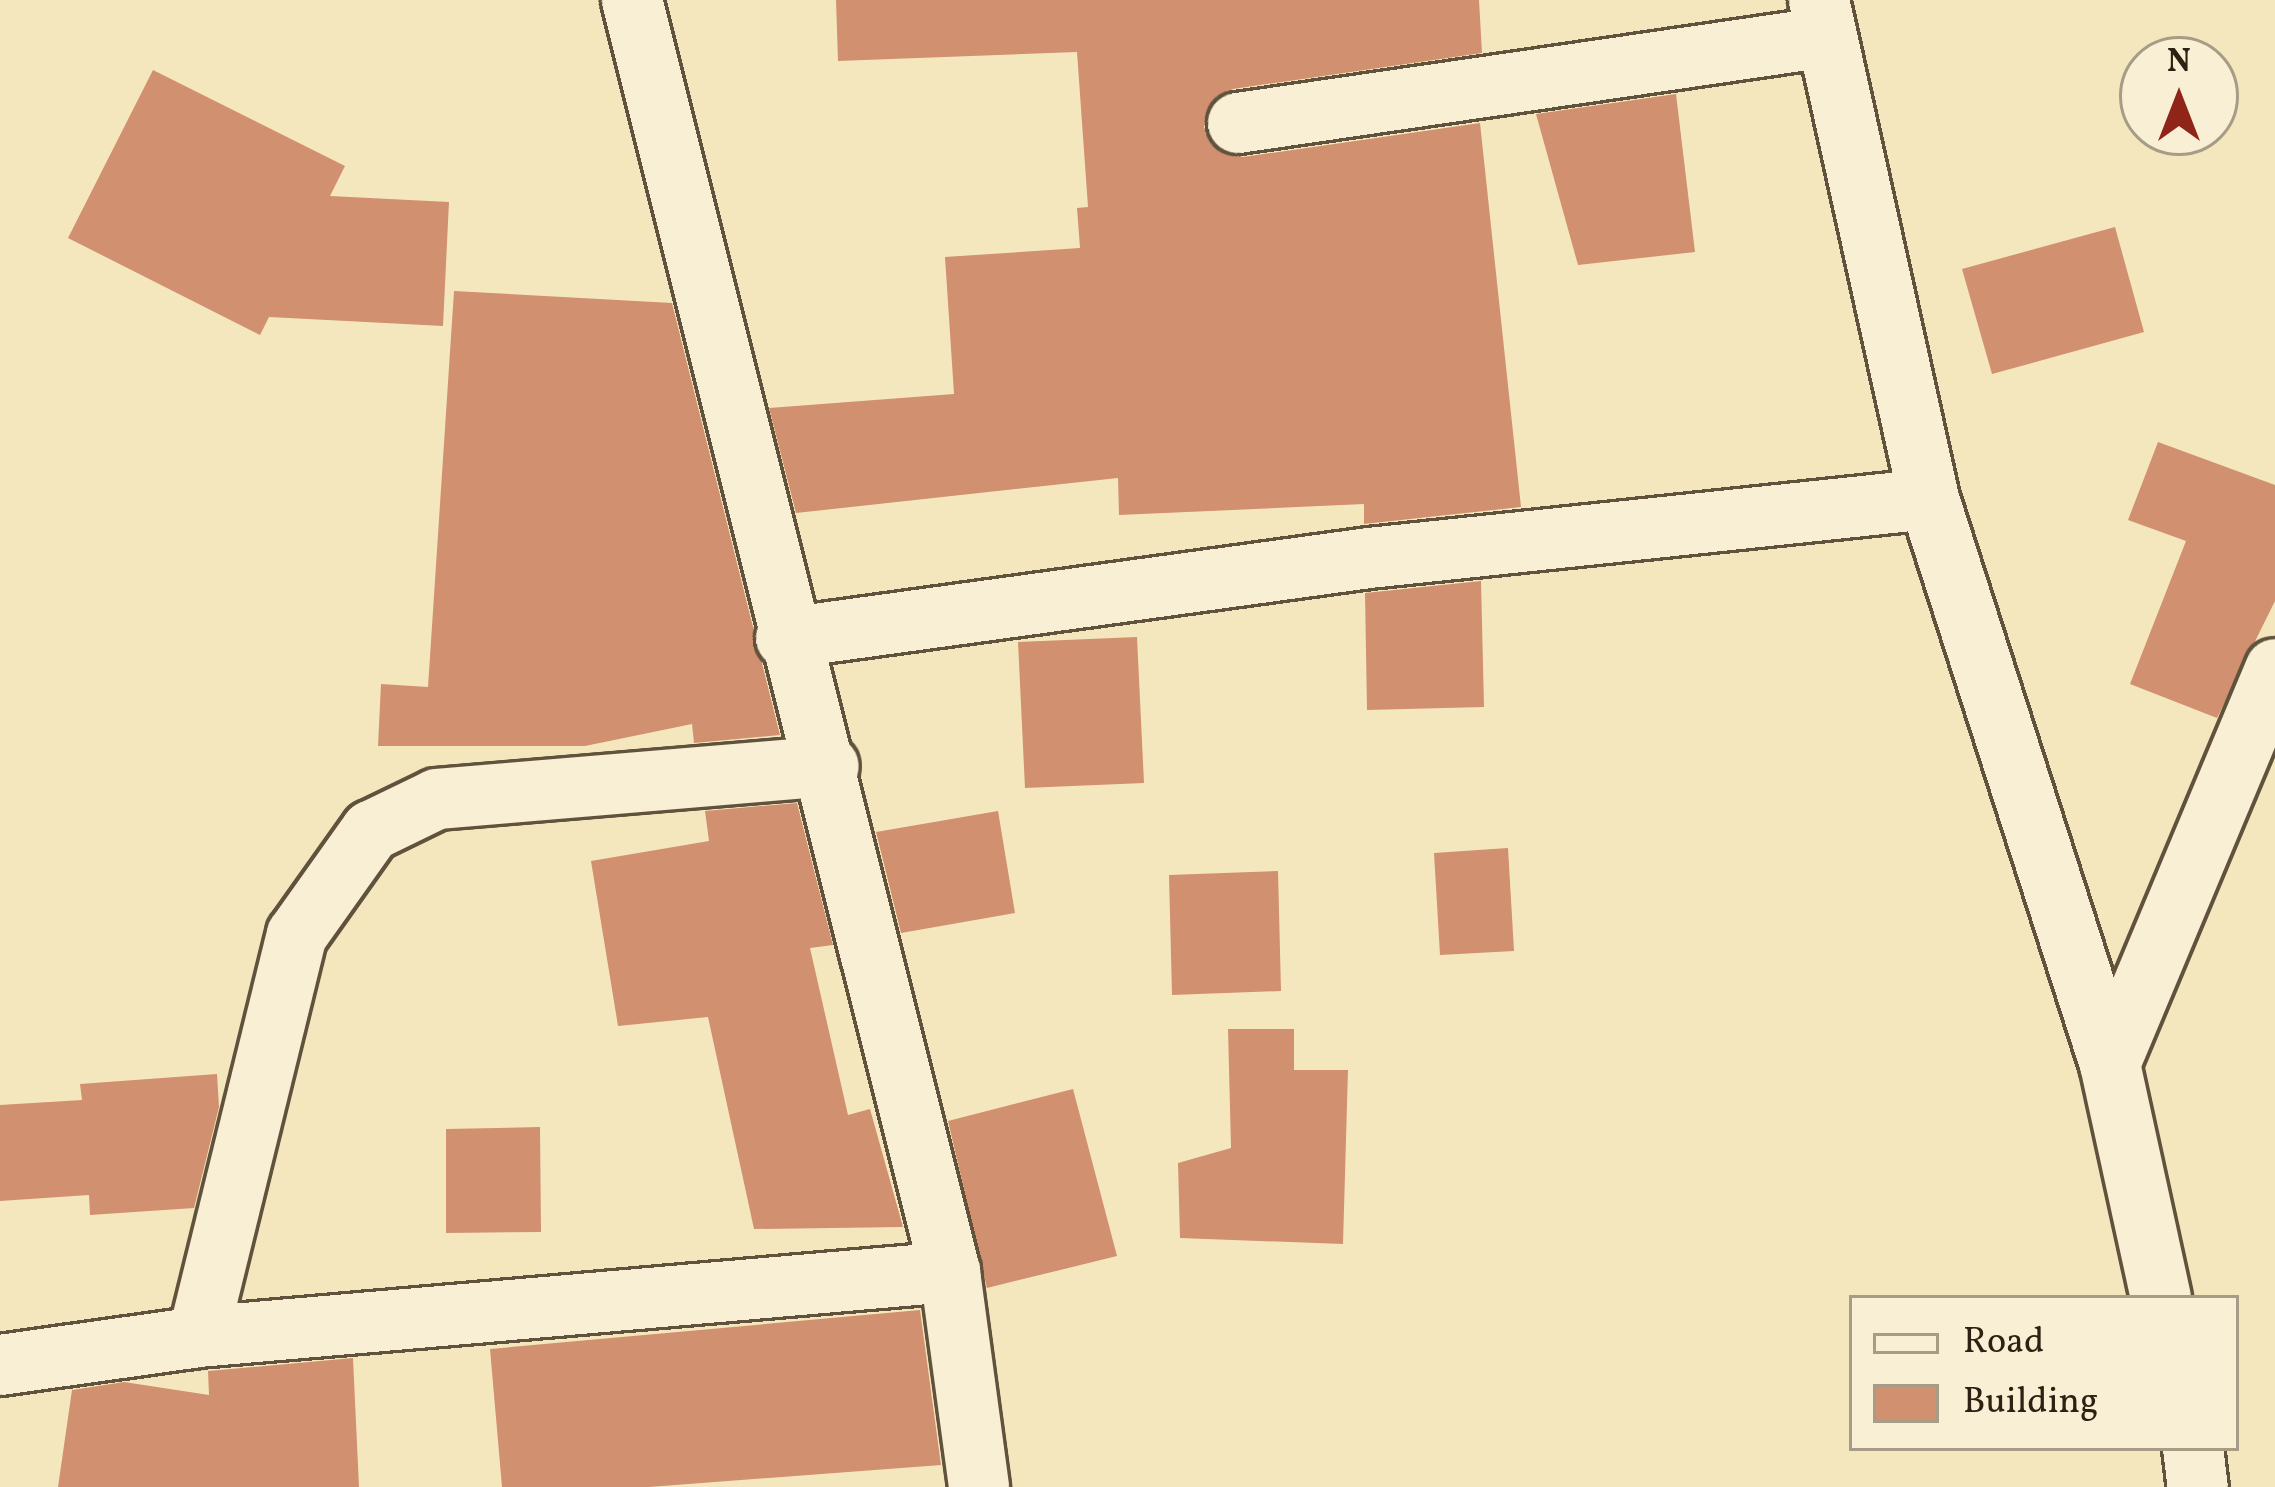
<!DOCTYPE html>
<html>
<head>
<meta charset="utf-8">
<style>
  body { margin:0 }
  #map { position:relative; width:2275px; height:1487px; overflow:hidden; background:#f4e7bd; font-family:Vollkorn,serif }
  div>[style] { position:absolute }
  .building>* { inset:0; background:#d19070 }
  .roads { filter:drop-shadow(3px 0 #60523d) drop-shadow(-3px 0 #60523d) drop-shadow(0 3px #60523d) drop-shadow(0 -3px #60523d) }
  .street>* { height:60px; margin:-30px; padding:0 30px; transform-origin:30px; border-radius:30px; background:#f8efd4 }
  span { translate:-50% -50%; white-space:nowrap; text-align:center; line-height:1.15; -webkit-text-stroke:9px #f8efd4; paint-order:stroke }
  .legend { position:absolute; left:1849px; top:1295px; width:390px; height:156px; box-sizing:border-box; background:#f8efd4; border:3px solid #a79c86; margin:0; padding:15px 21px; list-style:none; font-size:36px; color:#2e2012 }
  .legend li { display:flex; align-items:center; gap:24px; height:60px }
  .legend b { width:60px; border:3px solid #a79c86 }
  .north { position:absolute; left:2119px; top:36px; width:120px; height:120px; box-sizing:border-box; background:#f8efd4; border:3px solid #a79c86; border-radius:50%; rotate:0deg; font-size:33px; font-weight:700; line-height:48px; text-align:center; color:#2e2012 }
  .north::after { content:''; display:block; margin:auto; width:42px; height:54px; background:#8f2418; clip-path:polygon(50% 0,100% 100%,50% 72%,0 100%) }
</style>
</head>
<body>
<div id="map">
  <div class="building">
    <i style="clip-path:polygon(836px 0,1479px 0,1482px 53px,1233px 89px,1216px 97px,1204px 127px,1212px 145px,1243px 157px,1480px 123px,1521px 507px,1364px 524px,1364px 504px,1119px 515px,1118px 478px,796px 513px,769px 408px,954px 394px,945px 257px,1080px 248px,1077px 208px,1088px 207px,1077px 52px,838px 61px)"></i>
    <i style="clip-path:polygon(153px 70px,345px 166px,330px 196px,449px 202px,443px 326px,269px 317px,260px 335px,68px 238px)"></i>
    <i style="clip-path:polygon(1676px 94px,1695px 252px,1578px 265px,1536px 114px)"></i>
    <i style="clip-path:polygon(2115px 227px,2144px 332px,1992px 374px,1962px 269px)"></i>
    <i style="clip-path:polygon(454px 291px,672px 303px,780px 735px,694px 743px,692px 724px,585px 746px,378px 746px,381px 684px,428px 687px)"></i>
    <i style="clip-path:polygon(2158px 442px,2275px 485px,2275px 601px,2217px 718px,2130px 684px,2186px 541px,2128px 520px)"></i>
    <i style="clip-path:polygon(1481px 581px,1484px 707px,1367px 710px,1365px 593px)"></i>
    <i style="clip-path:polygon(1137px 637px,1144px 783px,1025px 788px,1018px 642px)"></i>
    <i style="clip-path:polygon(797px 803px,833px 945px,810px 948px,848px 1115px,870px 1109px,903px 1227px,754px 1229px,708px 1017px,618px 1026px,591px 861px,709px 841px,705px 811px)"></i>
    <i style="clip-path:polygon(998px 811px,1015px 913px,901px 933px,876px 832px)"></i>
    <i style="clip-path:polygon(1508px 848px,1514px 951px,1440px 955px,1434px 853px)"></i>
    <i style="clip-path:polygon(1278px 871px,1281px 991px,1172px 995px,1169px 875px)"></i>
    <i style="clip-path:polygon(1228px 1029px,1294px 1029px,1294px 1070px,1348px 1070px,1343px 1244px,1180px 1238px,1178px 1163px,1231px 1148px)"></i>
    <i style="clip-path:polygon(217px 1074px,219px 1107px,194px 1208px,90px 1215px,89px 1195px,0 1201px,0 1105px,82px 1100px,80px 1084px)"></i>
    <i style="clip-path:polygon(1073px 1089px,1117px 1256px,987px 1288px,948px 1121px)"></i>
    <i style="clip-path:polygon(540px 1127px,541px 1232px,446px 1233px,446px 1129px)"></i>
    <i style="clip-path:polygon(920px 1310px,941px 1465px,649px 1487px,502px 1487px,490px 1349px)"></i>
    <i style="clip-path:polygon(353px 1358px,359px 1487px,58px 1487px,72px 1390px,124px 1382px,209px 1395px,208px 1371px)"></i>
  </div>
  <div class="roads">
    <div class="street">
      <i style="left:632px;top:0;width:1311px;rotate:75.96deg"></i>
      <i style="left:950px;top:1272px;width:217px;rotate:82.3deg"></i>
      <i style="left:1819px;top:0;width:511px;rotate:77.57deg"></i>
      <i style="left:1929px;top:499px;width:593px;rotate:72.24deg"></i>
      <i style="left:2110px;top:1064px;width:239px;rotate:77.7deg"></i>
      <i style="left:1238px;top:123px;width:595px;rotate:-8.31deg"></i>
      <i style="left:786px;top:638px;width:588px;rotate:-7.81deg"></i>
      <i style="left:1369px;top:558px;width:563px;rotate:-6.01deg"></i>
      <i style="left:2110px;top:1064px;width:428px;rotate:-67.3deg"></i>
      <i style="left:198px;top:1337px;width:414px;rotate:-76.2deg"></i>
      <i style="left:297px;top:935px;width:128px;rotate:-54.6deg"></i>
      <i style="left:371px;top:831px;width:73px;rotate:-25.9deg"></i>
      <i style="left:437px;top:799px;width:393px;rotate:-4.8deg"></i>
      <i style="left:0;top:1365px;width:200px;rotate:-8deg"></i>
      <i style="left:198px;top:1337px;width:755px;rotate:-4.94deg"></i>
      <i style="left:2193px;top:1448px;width:39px;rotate:83deg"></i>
    </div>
  </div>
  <ul class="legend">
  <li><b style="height:15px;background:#f8efd4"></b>Road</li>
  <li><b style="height:33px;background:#d19070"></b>Building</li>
  </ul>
  <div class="north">N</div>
</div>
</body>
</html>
